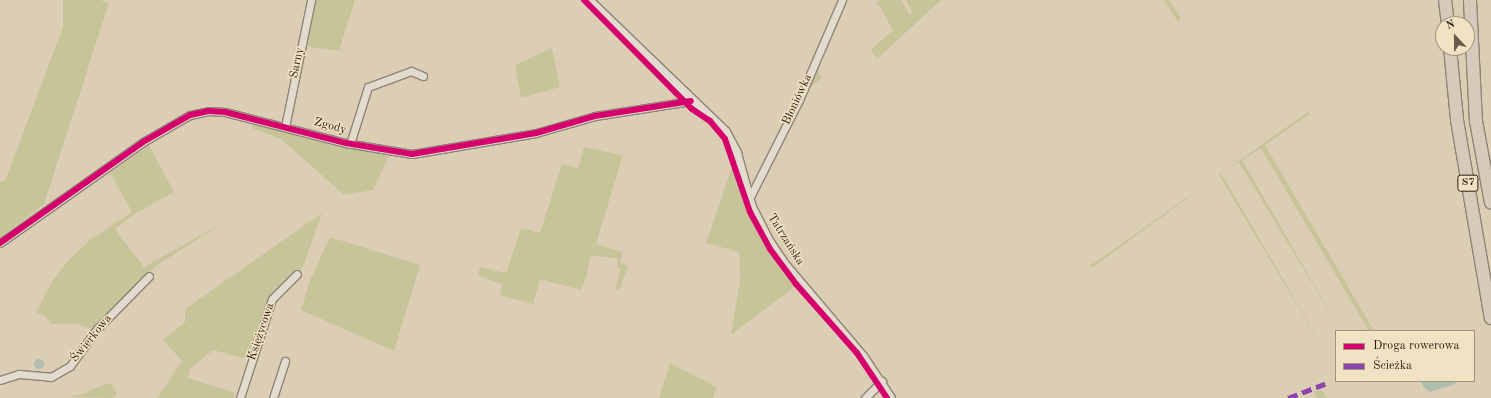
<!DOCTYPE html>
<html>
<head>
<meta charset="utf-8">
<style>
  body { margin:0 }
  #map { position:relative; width:1491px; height:398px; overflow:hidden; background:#dbceb4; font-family:"Old Standard TT",serif }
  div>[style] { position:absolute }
  .green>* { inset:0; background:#c8c49a }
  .water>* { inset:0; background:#aebdb0 }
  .round { border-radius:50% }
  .roads { filter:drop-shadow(1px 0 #8d8475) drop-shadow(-1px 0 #8d8475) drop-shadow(0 1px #8d8475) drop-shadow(0 -1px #8d8475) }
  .minor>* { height:7px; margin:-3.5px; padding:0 3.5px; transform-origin:3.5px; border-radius:3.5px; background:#e2dbce }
  .tertiary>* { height:8px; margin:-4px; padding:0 4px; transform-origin:4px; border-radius:4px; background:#e2dbce }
  .motorway>* { height:12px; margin:-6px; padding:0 6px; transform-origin:6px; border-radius:6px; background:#d6cbba }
  .quiet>* { height:5px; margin-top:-2.5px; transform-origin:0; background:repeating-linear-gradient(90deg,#8e44ad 0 10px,transparent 0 15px) }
  .cycleway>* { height:6px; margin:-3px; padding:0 3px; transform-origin:3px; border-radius:3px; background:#d6006c }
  span { translate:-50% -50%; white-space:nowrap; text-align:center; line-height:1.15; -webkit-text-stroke:3px #f2e2c4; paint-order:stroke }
  .shield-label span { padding:1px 3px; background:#f2e2c4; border:1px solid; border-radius:3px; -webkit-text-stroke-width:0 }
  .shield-label { font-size:11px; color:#2a1c10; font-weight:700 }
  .street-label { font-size:12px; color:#2a1c10 }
  .legend { position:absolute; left:1335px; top:330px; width:140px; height:52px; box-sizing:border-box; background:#f2e2c4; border:1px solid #a2937c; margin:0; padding:5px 7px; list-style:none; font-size:12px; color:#2a1c10 }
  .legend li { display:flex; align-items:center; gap:8px; height:20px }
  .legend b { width:20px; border:1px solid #a2937c }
  .north { position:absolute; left:1435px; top:16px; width:40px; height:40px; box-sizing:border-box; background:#f2e2c4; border:1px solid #a2937c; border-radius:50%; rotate:338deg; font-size:11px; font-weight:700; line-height:16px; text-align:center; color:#2a1c10 }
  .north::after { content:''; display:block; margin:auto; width:14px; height:18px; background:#685a49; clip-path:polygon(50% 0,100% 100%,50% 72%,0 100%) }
</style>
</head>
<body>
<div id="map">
  <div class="green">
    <i style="clip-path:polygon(63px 0,100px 0,109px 3px,44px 204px,0 238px,0 181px,5px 181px,63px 27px)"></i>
    <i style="clip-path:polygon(313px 0,355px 0,339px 51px,304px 46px)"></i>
    <i style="clip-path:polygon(880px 0,901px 0,910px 15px,912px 12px,906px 0,941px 0,877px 59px,871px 50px,893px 30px,877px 2px)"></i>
    <i style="clip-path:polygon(1164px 0,1169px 0,1181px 18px,1178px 22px)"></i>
    <i style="clip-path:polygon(552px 48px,560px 87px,521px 98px,515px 65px)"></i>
    <i style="clip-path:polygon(817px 70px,822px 78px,805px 91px)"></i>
    <i style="clip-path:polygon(1308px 112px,1310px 114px,1265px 145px,1374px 331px,1369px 331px,1261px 148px,1242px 160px,1341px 331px,1239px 162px,1221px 173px,1335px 368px,1219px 175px,1092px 268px,1090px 266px)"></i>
    <i style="clip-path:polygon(254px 123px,361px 150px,389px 156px,373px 190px,344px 195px,281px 139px,252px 128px)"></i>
    <i style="clip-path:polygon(149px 145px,174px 192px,133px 215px,115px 229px,144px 267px,226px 221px,157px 265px,95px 330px,77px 324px,51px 324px,44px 315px,36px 313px,51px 283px,68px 261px,90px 240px,132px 212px,110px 173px)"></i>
    <i style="clip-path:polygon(584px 147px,623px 155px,596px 244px,623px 252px,620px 263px,628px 266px,619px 291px,615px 289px,621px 269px,617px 267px,618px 259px,591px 255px,586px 278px,581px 290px,540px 279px,533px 304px,500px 295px,503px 284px,478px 276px,480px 267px,506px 273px,521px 228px,540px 233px,562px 164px,578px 168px)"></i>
    <i style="clip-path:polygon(733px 164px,747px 208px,759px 234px,779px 265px,796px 286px,731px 335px,740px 280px,739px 252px,706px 243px)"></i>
    <i style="clip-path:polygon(322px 213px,303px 267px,270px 299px,249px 360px,213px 350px,190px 369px,188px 378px,235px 393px,233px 398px,157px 398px,182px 361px,163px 340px,185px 322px,185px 309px)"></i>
    <i style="clip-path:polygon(330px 237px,420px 265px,394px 351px,301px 310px,311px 278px)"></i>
    <i style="clip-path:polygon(670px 363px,717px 387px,713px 398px,659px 398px)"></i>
    <i style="clip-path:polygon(111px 383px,117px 394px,112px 398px,68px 397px,84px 394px,95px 388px)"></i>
    <i style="clip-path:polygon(1313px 391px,1323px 391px,1327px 398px,1318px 398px)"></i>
  </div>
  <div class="water">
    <i class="round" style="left:34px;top:359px;width:10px;height:10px"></i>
    <i style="clip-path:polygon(1421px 381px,1456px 381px,1455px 384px,1430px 392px,1423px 387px)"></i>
  </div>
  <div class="roads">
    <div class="minor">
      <i style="left:285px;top:127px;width:130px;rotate:-78.4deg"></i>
      <i style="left:350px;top:144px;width:60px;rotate:-72.5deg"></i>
      <i style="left:368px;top:87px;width:46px;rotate:-20.4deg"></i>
      <i style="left:411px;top:71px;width:13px;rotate:23deg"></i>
      <i style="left:749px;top:199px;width:111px;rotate:-63.2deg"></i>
      <i style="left:799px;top:100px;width:109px;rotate:-66.7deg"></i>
      <i style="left:0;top:243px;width:175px;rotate:-35.2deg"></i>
      <i style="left:143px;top:142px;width:54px;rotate:-29.9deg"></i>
      <i style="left:190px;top:115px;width:19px;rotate:-12deg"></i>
      <i style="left:209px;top:111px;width:16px;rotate:4deg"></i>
      <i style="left:225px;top:112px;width:125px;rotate:14.4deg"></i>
      <i style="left:346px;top:143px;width:67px;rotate:9.5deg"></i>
      <i style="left:412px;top:154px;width:126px;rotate:-9.6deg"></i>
      <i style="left:536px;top:133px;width:61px;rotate:-16.1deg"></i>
      <i style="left:595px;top:116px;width:97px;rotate:-8.9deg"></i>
      <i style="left:0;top:380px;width:20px;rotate:-18deg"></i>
      <i style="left:19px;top:374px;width:32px;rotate:5deg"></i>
      <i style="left:51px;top:377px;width:22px;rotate:-30deg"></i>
      <i style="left:70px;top:366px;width:46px;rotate:-53.9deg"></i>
      <i style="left:97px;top:329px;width:74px;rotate:-45.5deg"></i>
      <i style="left:240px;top:398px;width:104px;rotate:-72.1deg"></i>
      <i style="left:272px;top:299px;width:35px;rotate:-45deg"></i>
      <i style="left:273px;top:398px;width:39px;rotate:-72deg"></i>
      <i style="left:865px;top:398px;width:24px;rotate:-45deg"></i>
    </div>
    <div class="tertiary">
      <i style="left:589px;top:0;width:190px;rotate:43.9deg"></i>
      <i style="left:726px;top:132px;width:24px;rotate:62deg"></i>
      <i style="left:737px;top:153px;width:56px;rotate:74.5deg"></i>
      <i style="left:752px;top:207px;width:39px;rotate:63deg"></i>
      <i style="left:770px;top:242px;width:25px;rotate:56deg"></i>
      <i style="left:784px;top:263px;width:122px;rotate:49.7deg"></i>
      <i style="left:863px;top:356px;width:50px;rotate:56.3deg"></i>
    </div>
    <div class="motorway">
      <i style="left:1445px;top:0;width:24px;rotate:83deg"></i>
      <i style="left:1470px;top:0;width:121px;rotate:87.2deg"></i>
      <i style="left:1476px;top:121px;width:83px;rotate:79.6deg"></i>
      <i style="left:1450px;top:48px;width:72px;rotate:84.4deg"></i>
      <i style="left:1457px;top:120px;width:201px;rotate:80.3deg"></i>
    </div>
  </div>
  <div class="quiet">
    <i style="left:1288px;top:398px;width:40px;rotate:-21deg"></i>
  </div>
  <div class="cycleway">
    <i style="left:584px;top:0;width:153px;rotate:45.3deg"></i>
    <i style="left:692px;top:109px;width:22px;rotate:34deg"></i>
    <i style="left:710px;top:121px;width:23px;rotate:50deg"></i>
    <i style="left:725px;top:139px;width:77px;rotate:71.1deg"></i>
    <i style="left:750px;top:212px;width:42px;rotate:61.6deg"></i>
    <i style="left:770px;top:249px;width:44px;rotate:53.4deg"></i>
    <i style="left:796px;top:284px;width:92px;rotate:48.5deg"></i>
    <i style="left:857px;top:353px;width:54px;rotate:56.3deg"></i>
    <i style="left:0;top:243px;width:175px;rotate:-35.2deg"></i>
    <i style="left:143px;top:142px;width:54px;rotate:-29.9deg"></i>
    <i style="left:190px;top:115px;width:19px;rotate:-12deg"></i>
    <i style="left:209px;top:111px;width:16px;rotate:4deg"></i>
    <i style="left:225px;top:112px;width:125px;rotate:14.4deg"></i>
    <i style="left:346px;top:143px;width:67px;rotate:9.5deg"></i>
    <i style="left:412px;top:154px;width:126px;rotate:-9.6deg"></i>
    <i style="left:536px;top:133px;width:61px;rotate:-16.1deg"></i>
    <i style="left:595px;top:116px;width:97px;rotate:-8.9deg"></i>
  </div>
  <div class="shield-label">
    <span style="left:1468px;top:183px">S7</span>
  </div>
  <div class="street-label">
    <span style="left:298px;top:63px;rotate:-78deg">Sarny</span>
    <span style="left:798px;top:100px;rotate:-65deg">Błoniówka</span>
    <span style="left:330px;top:127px;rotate:15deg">Zgody</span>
    <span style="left:785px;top:240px;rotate:58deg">Tatrzańska</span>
    <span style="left:262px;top:332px;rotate:-71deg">Księżycowa</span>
    <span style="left:92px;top:339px;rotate:-51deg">Świerkowa</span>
  </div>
  <ul class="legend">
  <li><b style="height:5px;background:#d6006c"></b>Droga rowerowa</li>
  <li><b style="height:5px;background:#8e44ad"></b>Ścieżka</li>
  </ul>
  <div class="north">N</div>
</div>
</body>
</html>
